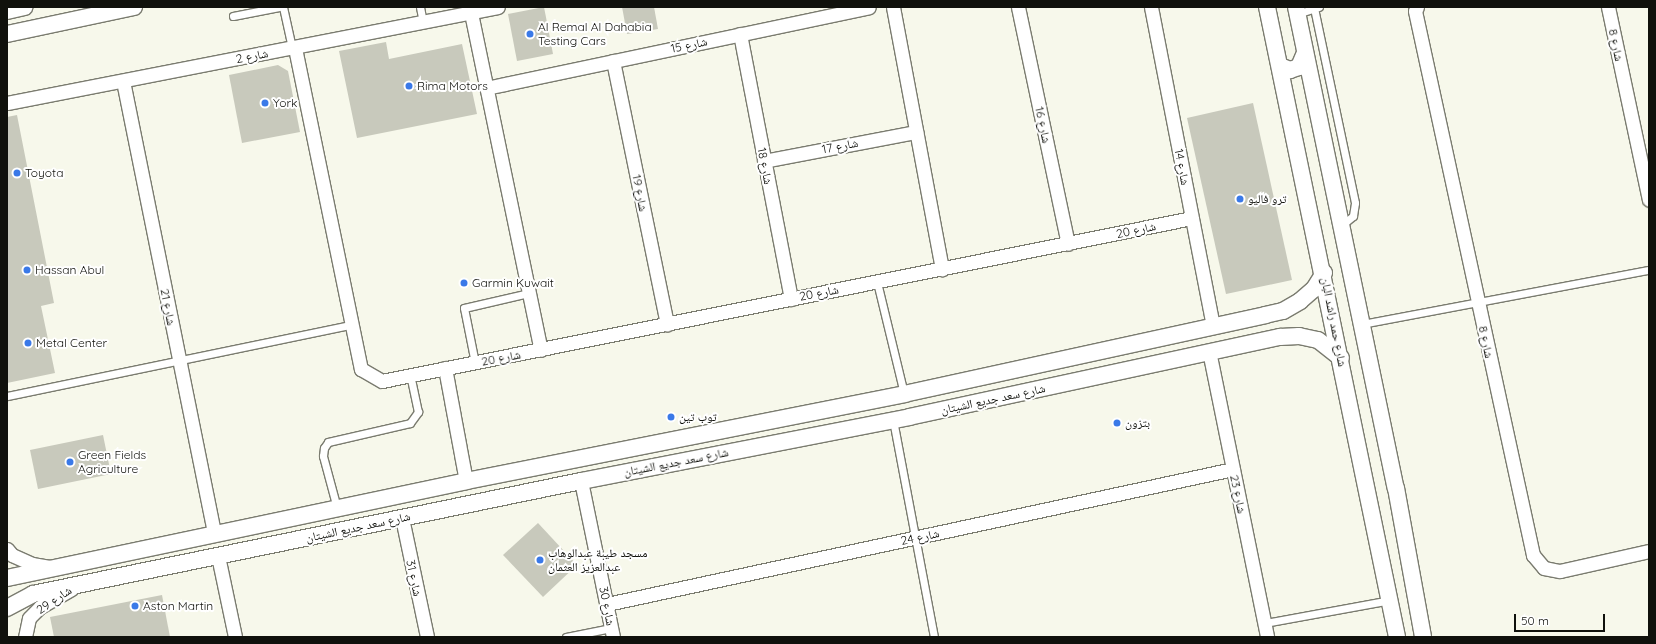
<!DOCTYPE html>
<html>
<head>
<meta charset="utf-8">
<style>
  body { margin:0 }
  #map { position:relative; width:1656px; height:644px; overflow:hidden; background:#f7f8eb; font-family:Quicksand,"Noto Naskh Arabic",sans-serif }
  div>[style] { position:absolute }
  .building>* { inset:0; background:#c8c9bc }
  .roads { filter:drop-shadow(1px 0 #7a7b6f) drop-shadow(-1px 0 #7a7b6f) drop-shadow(0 1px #7a7b6f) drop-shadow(0 -1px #7a7b6f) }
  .service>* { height:7px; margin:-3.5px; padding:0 3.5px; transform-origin:3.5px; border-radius:3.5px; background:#fff }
  .minor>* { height:13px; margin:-6.5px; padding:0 6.5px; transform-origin:6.5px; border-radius:6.5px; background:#fff }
  .tertiary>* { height:16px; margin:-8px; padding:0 8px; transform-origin:8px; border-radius:8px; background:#fff }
  .dots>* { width:11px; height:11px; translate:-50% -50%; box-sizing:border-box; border:2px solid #fff; border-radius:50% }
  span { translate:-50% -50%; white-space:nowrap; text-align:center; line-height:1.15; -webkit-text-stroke:4px #fff; paint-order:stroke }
  .poi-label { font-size:12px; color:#10110c }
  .left { translate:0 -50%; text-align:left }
  .street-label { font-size:12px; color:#10110c }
  .frame { position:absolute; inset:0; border:8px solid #10110c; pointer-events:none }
  .scale { position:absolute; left:1514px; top:614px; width:91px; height:18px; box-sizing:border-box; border:2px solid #10110c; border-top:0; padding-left:5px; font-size:12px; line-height:14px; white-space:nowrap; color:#10110c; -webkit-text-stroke:3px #fff; paint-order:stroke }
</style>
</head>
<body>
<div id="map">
  <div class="building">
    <i style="clip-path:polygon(544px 7px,553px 54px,517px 61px,508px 14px)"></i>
    <i style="clip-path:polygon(622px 7px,654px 7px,658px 29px,627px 34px)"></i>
    <i style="clip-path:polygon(386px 42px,389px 59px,462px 44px,477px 114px,357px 138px,339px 51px)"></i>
    <i style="clip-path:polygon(278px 65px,288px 71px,300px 132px,242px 143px,229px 75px)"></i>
    <i style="clip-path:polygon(1253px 103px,1292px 280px,1226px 294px,1187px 118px)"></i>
    <i style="clip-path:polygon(17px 115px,54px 303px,41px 306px,55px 373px,7px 383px,7px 117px)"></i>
    <i style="clip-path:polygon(103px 435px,111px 474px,38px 489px,30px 450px)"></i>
    <i style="clip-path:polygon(538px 523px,577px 565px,543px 597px,503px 555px)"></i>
    <i style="clip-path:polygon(162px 595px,170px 637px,54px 637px,50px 617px)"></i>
  </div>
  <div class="roads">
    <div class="service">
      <i style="left:283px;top:7px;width:42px;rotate:77.6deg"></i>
      <i style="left:420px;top:7px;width:15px;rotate:79deg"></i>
      <i style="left:1314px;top:8px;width:199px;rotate:78.1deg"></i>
      <i style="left:1355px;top:203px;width:13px;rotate:99deg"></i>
      <i style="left:1353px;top:216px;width:14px;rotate:141deg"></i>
      <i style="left:1297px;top:14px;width:23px;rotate:-18deg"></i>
      <i style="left:233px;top:16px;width:47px;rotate:-11.1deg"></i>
      <i style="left:877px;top:282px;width:115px;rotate:76.4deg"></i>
      <i style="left:1362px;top:324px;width:292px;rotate:-10.7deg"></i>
      <i style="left:475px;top:363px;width:56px;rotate:-101.3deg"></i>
      <i style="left:464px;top:308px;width:67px;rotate:-13deg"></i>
      <i style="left:7px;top:396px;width:351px;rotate:-11.7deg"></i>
      <i style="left:893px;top:420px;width:221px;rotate:79.3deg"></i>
      <i style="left:337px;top:508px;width:54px;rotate:-105.1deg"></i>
      <i style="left:323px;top:456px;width:8px;rotate:-83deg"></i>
      <i style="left:324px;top:448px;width:7px;rotate:-56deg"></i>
      <i style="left:328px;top:442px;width:84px;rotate:-13deg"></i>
      <i style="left:410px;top:423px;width:14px;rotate:-54deg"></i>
      <i style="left:418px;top:412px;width:38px;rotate:-102deg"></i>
      <i style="left:1265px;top:623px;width:127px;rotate:-10.4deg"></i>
      <i style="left:566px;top:637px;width:46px;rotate:-11.3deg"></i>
    </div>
    <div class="minor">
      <i style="left:893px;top:7px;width:267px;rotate:79.4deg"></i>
      <i style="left:1018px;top:7px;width:242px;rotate:78.1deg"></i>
      <i style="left:1151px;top:7px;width:325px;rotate:79deg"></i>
      <i style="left:1417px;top:7px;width:4px;rotate:117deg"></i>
      <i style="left:1415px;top:11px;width:557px;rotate:77.76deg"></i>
      <i style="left:1533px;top:555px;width:17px;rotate:50deg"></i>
      <i style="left:1544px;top:568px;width:16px;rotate:11deg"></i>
      <i style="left:1560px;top:571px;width:91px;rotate:-12.7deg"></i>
      <i style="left:1608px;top:7px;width:197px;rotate:78deg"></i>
      <i style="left:471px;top:13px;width:344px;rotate:78.3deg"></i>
      <i style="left:740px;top:34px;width:270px;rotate:79.1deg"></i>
      <i style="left:295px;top:48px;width:328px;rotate:78.4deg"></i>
      <i style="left:361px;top:369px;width:24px;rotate:30deg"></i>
      <i style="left:382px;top:381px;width:826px;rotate:-11.38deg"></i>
      <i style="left:613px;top:61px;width:269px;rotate:78.4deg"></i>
      <i style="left:123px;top:81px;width:461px;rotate:78.6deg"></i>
      <i style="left:486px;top:88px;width:391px;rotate:-11.9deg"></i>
      <i style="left:7px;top:103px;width:500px;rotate:-11.06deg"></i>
      <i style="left:764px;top:161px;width:155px;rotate:-10.8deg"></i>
      <i style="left:1209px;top:351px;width:292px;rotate:78.5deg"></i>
      <i style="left:445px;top:368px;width:115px;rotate:79.5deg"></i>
      <i style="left:581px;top:481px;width:159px;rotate:78.4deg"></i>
      <i style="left:402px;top:518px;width:122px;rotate:78.1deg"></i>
      <i style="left:7px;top:549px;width:8px;rotate:50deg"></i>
      <i style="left:12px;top:555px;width:22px;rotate:24deg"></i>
      <i style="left:32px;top:564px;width:18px;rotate:9deg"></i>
      <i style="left:218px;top:556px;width:83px;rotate:78.1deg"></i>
      <i style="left:607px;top:604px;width:640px;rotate:-12.17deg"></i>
      <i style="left:25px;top:637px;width:19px;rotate:-78deg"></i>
      <i style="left:29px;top:618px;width:16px;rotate:-45deg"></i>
      <i style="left:40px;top:607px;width:36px;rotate:-30deg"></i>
    </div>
    <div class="tertiary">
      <i style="left:1267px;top:7px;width:643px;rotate:78.34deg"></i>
      <i style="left:1296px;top:7px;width:491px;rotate:78.3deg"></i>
      <i style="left:1396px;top:488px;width:151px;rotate:79.7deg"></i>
      <i style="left:7px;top:11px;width:18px;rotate:-13deg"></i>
      <i style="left:7px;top:34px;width:130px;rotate:-12deg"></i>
      <i style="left:1280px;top:66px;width:11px;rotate:22deg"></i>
      <i style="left:1290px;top:70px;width:9px;rotate:-18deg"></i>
      <i style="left:1299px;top:67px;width:15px;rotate:-67deg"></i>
      <i style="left:7px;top:578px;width:469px;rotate:-11.9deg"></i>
      <i style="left:466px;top:481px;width:447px;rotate:-11.2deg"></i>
      <i style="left:904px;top:394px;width:370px;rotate:-12.3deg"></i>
      <i style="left:1265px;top:315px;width:18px;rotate:-13deg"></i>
      <i style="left:1283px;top:311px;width:20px;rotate:-30deg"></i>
      <i style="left:1300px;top:301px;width:18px;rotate:-41deg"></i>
      <i style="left:1314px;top:289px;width:19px;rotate:-58deg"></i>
      <i style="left:7px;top:608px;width:30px;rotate:-28deg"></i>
      <i style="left:33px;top:594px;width:560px;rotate:-11.65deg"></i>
      <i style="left:581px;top:481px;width:334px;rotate:-11deg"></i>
      <i style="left:909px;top:417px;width:380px;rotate:-12.2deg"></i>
      <i style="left:1280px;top:337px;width:19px;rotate:-3deg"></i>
      <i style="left:1299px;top:336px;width:19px;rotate:12deg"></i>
      <i style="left:1318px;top:340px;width:29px;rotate:38deg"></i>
    </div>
  </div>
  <div class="dots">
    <i style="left:530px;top:34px;background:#3a79e8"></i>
    <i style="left:409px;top:86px;background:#3a79e8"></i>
    <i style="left:265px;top:103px;background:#3a79e8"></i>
    <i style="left:17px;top:173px;background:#3a79e8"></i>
    <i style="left:1240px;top:199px;background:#3a79e8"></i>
    <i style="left:27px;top:270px;background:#3a79e8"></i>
    <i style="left:464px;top:283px;background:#3a79e8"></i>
    <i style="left:28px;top:343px;background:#3a79e8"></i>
    <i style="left:671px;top:417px;background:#3a79e8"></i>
    <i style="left:1117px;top:423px;background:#3a79e8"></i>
    <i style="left:70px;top:462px;background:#3a79e8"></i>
    <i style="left:540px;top:560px;background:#3a79e8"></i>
    <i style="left:135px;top:606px;background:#3a79e8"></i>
  </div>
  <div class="poi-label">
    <span class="left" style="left:538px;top:34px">Al Remal Al Dahabia<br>Testing Cars</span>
    <span class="left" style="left:417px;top:86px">Rima Motors</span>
    <span class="left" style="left:273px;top:103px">York</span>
    <span class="left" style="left:25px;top:173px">Toyota</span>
    <span class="left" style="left:1248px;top:199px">ترو فاليو</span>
    <span class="left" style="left:35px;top:270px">Hassan Abul</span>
    <span class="left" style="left:472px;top:283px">Garmin Kuwait</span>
    <span class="left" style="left:36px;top:343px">Metal Center</span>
    <span class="left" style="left:679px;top:417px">توب تين</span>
    <span class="left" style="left:1125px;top:423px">بتزون</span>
    <span class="left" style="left:78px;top:462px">Green Fields<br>Agriculture</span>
    <span class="left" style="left:548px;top:560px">مسجد طيبة عبدالوهاب<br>عبدالعزيز العثمان</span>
    <span class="left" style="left:143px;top:606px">Aston Martin</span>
  </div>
  <div class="street-label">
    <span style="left:689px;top:45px;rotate:-12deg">شارع 15</span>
    <span style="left:1616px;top:45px;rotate:78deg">شارع 8</span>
    <span style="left:252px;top:56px;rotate:-11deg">شارع 2</span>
    <span style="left:1043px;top:125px;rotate:78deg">شارع 16</span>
    <span style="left:840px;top:146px;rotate:-11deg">شارع 17</span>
    <span style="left:765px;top:166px;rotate:79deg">شارع 18</span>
    <span style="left:1182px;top:167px;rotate:79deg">شارع 14</span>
    <span style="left:640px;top:193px;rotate:79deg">شارع 19</span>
    <span style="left:1136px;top:230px;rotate:-12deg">شارع 20</span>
    <span style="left:819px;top:293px;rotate:-11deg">شارع 20</span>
    <span style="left:168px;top:307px;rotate:79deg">شارع 21</span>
    <span style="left:1334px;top:322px;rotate:79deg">شارع حمد راشد البان</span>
    <span style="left:1486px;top:342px;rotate:78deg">شارع 8</span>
    <span style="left:501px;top:358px;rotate:-11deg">شارع 20</span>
    <span style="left:993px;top:399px;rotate:-12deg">شارع سعد جديع الشيتان</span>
    <span style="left:676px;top:462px;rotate:-11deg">شارع سعد جديع الشيتان</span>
    <span style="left:1238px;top:494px;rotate:78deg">شارع 23</span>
    <span style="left:358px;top:527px;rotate:-12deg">شارع سعد جديع الشيتان</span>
    <span style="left:920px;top:537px;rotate:-12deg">شارع 24</span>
    <span style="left:414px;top:578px;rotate:78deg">شارع 31</span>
    <span style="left:54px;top:600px;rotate:-34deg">شارع 29</span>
    <span style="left:607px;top:606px;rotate:79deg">شارع 30</span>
  </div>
  <div class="frame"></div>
  <div class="scale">50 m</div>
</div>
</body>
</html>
